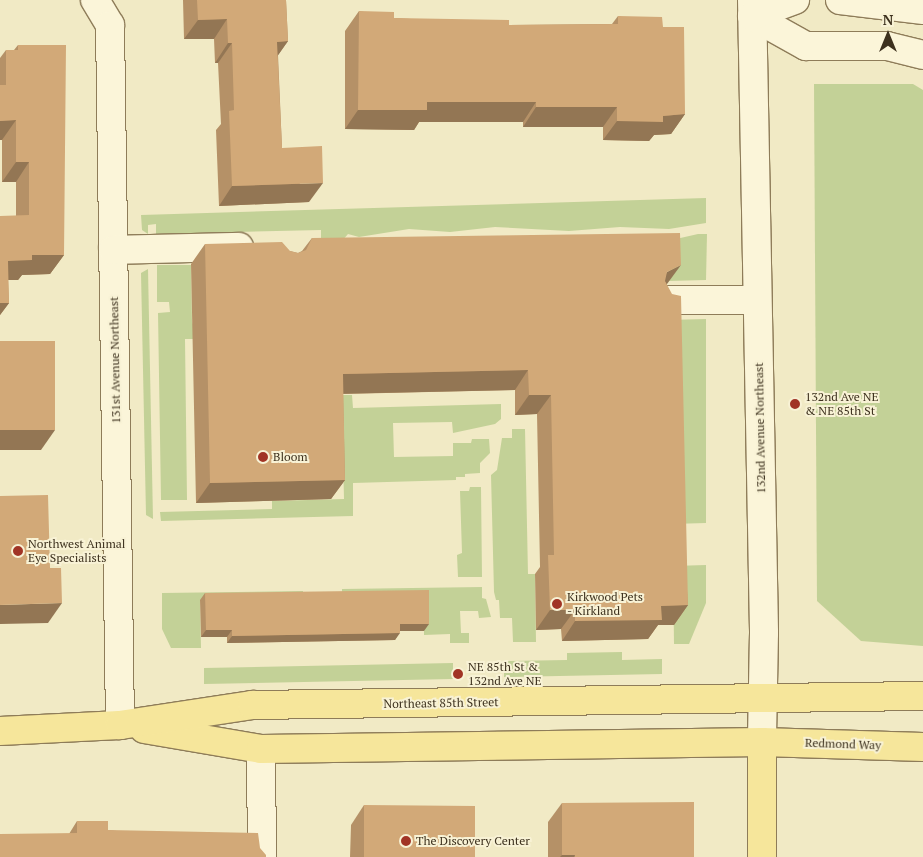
<!DOCTYPE html>
<html>
<head>
<meta charset="utf-8">
<style>
  body { margin:0 }
  #map { position:relative; width:923px; height:857px; overflow:hidden; background:#f1eac5; font-family:"PT Serif",serif }
  div>[style] { position:absolute }
  .green>* { inset:0; background:#c3d197 }
  .roads { filter:drop-shadow(1px 0 #8e7c59) drop-shadow(-1px 0 #8e7c59) drop-shadow(0 1px #8e7c59) drop-shadow(0 -1px #8e7c59) }
  .minor>* { height:28px; margin:-14px; padding:0 14px; transform-origin:14px; border-radius:14px; background:#fbf5d9 }
  .major>* { height:28px; margin:-14px; padding:0 14px; transform-origin:14px; border-radius:14px; background:#f6e69b }
  .wall>* { inset:0; background:#b59167 }
  .shaded-wall>* { inset:0; background:#937654 }
  .building>* { inset:0; background:#d2a978 }
  .dots>* { width:14px; height:14px; translate:-50% -50%; box-sizing:border-box; border:2px solid #f8f2d5; border-radius:50% }
  span { translate:-50% -50%; white-space:nowrap; text-align:center; line-height:1.15; -webkit-text-stroke:4px #f8f2d5; paint-order:stroke }
  .street-label { font-size:12px; color:#3d311e }
  .poi-label { font-size:12px; color:#3d311e }
  .left { translate:0 -50%; text-align:left }
  .north { position:absolute; left:863px; top:10px; width:50px; height:50px; -webkit-text-stroke:4px #f8f2d5; paint-order:stroke; rotate:0deg; font-size:14px; font-weight:700; line-height:20px; text-align:center; color:#3d311e }
  .north::after { content:''; display:block; margin:auto; width:18px; height:22px; background:#3d311e; clip-path:polygon(50% 0,100% 100%,50% 72%,0 100%) }
</style>
</head>
<body>
<div id="map">
  <div class="green">
    <i style="clip-path:polygon(814px 84px,913px 84px,923px 90px,923px 646px,861px 641px,817px 601px)"></i>
    <i style="clip-path:polygon(706px 198px,706px 223px,669px 229px,620px 227px,569px 231px,495px 227px,450px 232px,409px 229px,359px 237px,348px 234px,321px 265px,321px 230px,156px 234px,156px 224px,148px 225px,148px 234px,142px 230px,141px 215px)"></i>
    <i style="clip-path:polygon(698px 234px,707px 234px,706px 280px,667px 281px,676px 239px)"></i>
    <i style="clip-path:polygon(157px 265px,191px 265px,192px 321px,197px 339px,185px 339px,187px 500px,161px 500px,158px 313px,170px 312px,169px 302px,157px 302px)"></i>
    <i style="clip-path:polygon(148px 269px,153px 519px,146px 515px,141px 273px)"></i>
    <i style="clip-path:polygon(706px 319px,706px 523px,672px 524px,668px 320px)"></i>
    <i style="clip-path:polygon(330px 395px,352px 395px,353px 408px,501px 404px,501px 419px,495px 424px,453px 433px,452px 422px,393px 423px,394px 457px,453px 456px,453px 443px,471px 443px,472px 439px,489px 439px,490px 453px,480px 463px,480px 473px,465px 474px,465px 477px,456px 477px,456px 480px,353px 483px,353px 516px,161px 521px,160px 512px,272px 509px,272px 501px,344px 499px,342px 415px)"></i>
    <i style="clip-path:polygon(512px 429px,525px 429px,528px 574px,535px 574px,536px 642px,513px 642px,512px 618px,500px 618px,499px 600px,496px 600px,494px 592px,491px 475px,497px 470px,502px 438px,512px 438px)"></i>
    <i style="clip-path:polygon(470px 487px,481px 487px,482px 577px,458px 577px,457px 555px,462px 553px,460px 491px,469px 491px)"></i>
    <i style="clip-path:polygon(706px 565px,706px 603px,689px 644px,674px 644px,673px 566px)"></i>
    <i style="clip-path:polygon(482px 587px,482px 598px,486px 599px,491px 617px,479px 618px,478px 611px,460px 611px,461px 633px,469px 633px,469px 643px,450px 643px,450px 634px,424px 635px,424px 597px,342px 598px,342px 589px)"></i>
    <i style="clip-path:polygon(303px 591px,303px 599px,200px 600px,201px 648px,171px 648px,162px 629px,162px 593px)"></i>
    <i style="clip-path:polygon(622px 652px,622px 660px,662px 659px,662px 674px,504px 677px,504px 661px,567px 660px,567px 653px)"></i>
    <i style="clip-path:polygon(453px 663px,453px 679px,204px 684px,204px 668px)"></i>
  </div>
  <div class="roads">
    <div class="minor">
      <i style="left:95px;top:0;width:29px;rotate:59deg"></i>
      <i style="left:110px;top:25px;width:700px;rotate:89.18deg"></i>
      <i style="left:752px;top:0;width:633px;rotate:88.91deg"></i>
      <i style="left:764px;top:633px;width:109px;rotate:91.1deg"></i>
      <i style="left:840px;top:0;width:84px;rotate:6.9deg"></i>
      <i style="left:752px;top:16px;width:62px;rotate:29.1deg"></i>
      <i style="left:806px;top:46px;width:81px"></i>
      <i style="left:887px;top:46px;width:37px;rotate:14deg"></i>
      <i style="left:752px;top:16px;width:46px;rotate:-20.4deg"></i>
      <i style="left:113px;top:250px;width:126px;rotate:-1.4deg"></i>
      <i style="left:667px;top:300px;width:90px"></i>
      <i style="left:261px;top:749px;width:108px;rotate:89.5deg"></i>
    </div>
    <div class="major">
      <i style="left:144px;top:729px;width:119px;rotate:9.7deg"></i>
      <i style="left:261px;top:749px;width:501px;rotate:-0.8deg"></i>
      <i style="left:762px;top:742px;width:161px;rotate:1.8deg"></i>
      <i style="left:0;top:731px;width:120px;rotate:-2.9deg"></i>
      <i style="left:120px;top:725px;width:134px;rotate:-8.6deg"></i>
      <i style="left:252px;top:705px;width:671px;rotate:-0.77deg"></i>
      <i style="left:762px;top:742px;width:115px;rotate:90deg"></i>
    </div>
  </div>
  <div class="wall">
    <i style="clip-path:polygon(183px 0,286px 0,288px 41px,278px 55px,282px 148px,309px 202px,219px 206px,216px 130px,221px 124px,218px 63px,215px 63px,214px 39px,184px 39px)"></i>
    <i style="clip-path:polygon(359px 11px,394px 18px,509px 25px,612px 24px,618px 16px,663px 27px,685px 114px,671px 134px,654px 135px,649px 141px,603px 140px,603px 127px,523px 127px,523px 122px,419px 122px,414px 130px,345px 129px,345px 31px)"></i>
    <i style="clip-path:polygon(18px 45px,64px 255px,50px 274px,22px 275px,18px 280px,8px 280px,9px 303px,0 315px,0 216px,16px 216px,16px 182px,2px 182px,2px 140px,0 140px,0 58px,6px 50px,14px 50px)"></i>
    <i style="clip-path:polygon(312px 238px,667px 284px,688px 605px,674px 625px,658px 625px,648px 639px,562px 641px,561px 629px,536px 630px,535px 574px,540px 567px,537px 414px,515px 415px,515px 390px,343px 394px,345px 480px,331px 499px,196px 503px,191px 264px,205px 244px,290px 251px,298px 253px,302px 251px)"></i>
    <i style="clip-path:polygon(205px 593px,424px 631px,400px 631px,395px 640px,227px 643px,227px 637px,201px 637px,200px 600px)"></i>
    <i style="clip-path:polygon(562px 803px,694px 857px,548px 857px,548px 822px)"></i>
    <i style="clip-path:polygon(364px 805px,475px 857px,350px 857px,351px 825px)"></i>
    <i style="clip-path:polygon(77px 821px,108px 830px,260px 848px,69px 834px)"></i>
  </div>
  <div class="shaded-wall">
    <i style="clip-path:polygon(227px 19px,214px 39px,184px 39px,198px 20px)"></i>
    <i style="clip-path:polygon(288px 41px,274px 61px,277px 42px)"></i>
    <i style="clip-path:polygon(228px 43px,232px 43px,218px 63px,215px 63px)"></i>
    <i style="clip-path:polygon(427px 102px,536px 102px,523px 122px,419px 122px,414px 130px,345px 129px,358px 110px)"></i>
    <i style="clip-path:polygon(536px 107px,617px 107px,603px 127px,523px 127px)"></i>
    <i style="clip-path:polygon(685px 114px,671px 134px,654px 135px,649px 141px,603px 140px,617px 121px,663px 116px)"></i>
    <i style="clip-path:polygon(16px 120px,2px 140px,0 140px,0 121px)"></i>
    <i style="clip-path:polygon(16px 162px,29px 162px,16px 182px,2px 182px)"></i>
    <i style="clip-path:polygon(323px 183px,309px 202px,219px 206px,232px 186px)"></i>
    <i style="clip-path:polygon(32px 255px,64px 255px,50px 274px,22px 275px,18px 280px,0 280px,8px 261px)"></i>
    <i style="clip-path:polygon(681px 265px,667px 284px,654px 292px,667px 272px)"></i>
    <i style="clip-path:polygon(0 303px,9px 303px,0 315px)"></i>
    <i style="clip-path:polygon(528px 370px,515px 390px,329px 394px,343px 374px)"></i>
    <i style="clip-path:polygon(529px 395px,551px 395px,537px 414px,515px 415px)"></i>
    <i style="clip-path:polygon(0 430px,55px 430px,41px 450px,0 450px)"></i>
    <i style="clip-path:polygon(345px 480px,331px 499px,196px 503px,210px 483px)"></i>
    <i style="clip-path:polygon(62px 603px,48px 623px,0 624px,0 605px)"></i>
    <i style="clip-path:polygon(688px 605px,674px 625px,658px 625px,648px 639px,562px 641px,575px 621px,661px 606px)"></i>
    <i style="clip-path:polygon(550px 610px,575px 610px,561px 629px,536px 630px)"></i>
    <i style="clip-path:polygon(400px 624px,429px 624px,424px 631px,395px 631px)"></i>
    <i style="clip-path:polygon(206px 630px,232px 630px,227px 637px,201px 637px)"></i>
    <i style="clip-path:polygon(400px 633px,395px 640px,227px 643px,232px 636px)"></i>
    <i style="clip-path:polygon(562px 855px,575px 855px,574px 857px,560px 857px)"></i>
  </div>
  <div class="building">
    <i style="clip-path:polygon(197px 0,286px 0,288px 41px,277px 42px,282px 148px,322px 146px,323px 183px,232px 186px,229px 111px,234px 110px,232px 43px,228px 43px,227px 19px,198px 20px)"></i>
    <i style="clip-path:polygon(359px 11px,394px 12px,394px 18px,509px 20px,509px 25px,618px 24px,618px 16px,662px 17px,663px 27px,684px 27px,685px 114px,663px 116px,663px 122px,617px 121px,617px 107px,536px 107px,536px 102px,427px 102px,427px 110px,358px 110px)"></i>
    <i style="clip-path:polygon(18px 45px,66px 45px,64px 255px,32px 255px,32px 260px,8px 261px,9px 303px,0 303px,0 216px,29px 215px,29px 162px,16px 162px,16px 120px,0 121px,0 85px,6px 85px,6px 50px,18px 50px)"></i>
    <i style="clip-path:polygon(680px 233px,681px 265px,667px 272px,665px 281px,672px 294px,681px 296px,688px 605px,661px 606px,662px 620px,575px 621px,575px 610px,550px 610px,548px 555px,554px 555px,551px 395px,529px 395px,528px 370px,343px 374px,345px 480px,210px 483px,205px 244px,282px 242px,290px 251px,298px 253px,306px 250px,312px 238px)"></i>
    <i style="clip-path:polygon(0 341px,55px 341px,55px 430px,0 430px)"></i>
    <i style="clip-path:polygon(48px 495px,50px 568px,61px 568px,62px 603px,0 605px,0 496px)"></i>
    <i style="clip-path:polygon(429px 590px,429px 624px,400px 624px,400px 633px,232px 636px,232px 630px,206px 630px,205px 593px)"></i>
    <i style="clip-path:polygon(694px 802px,694px 857px,575px 857px,575px 855px,562px 855px,562px 803px)"></i>
    <i style="clip-path:polygon(364px 805px,475px 806px,475px 857px,364px 857px)"></i>
    <i style="clip-path:polygon(77px 821px,108px 821px,108px 830px,258px 833px,260px 848px,266px 855px,266px 857px,0 857px,0 834px,77px 833px)"></i>
  </div>
  <div class="dots">
    <i style="left:795px;top:404px;background:#a13425"></i>
    <i style="left:263px;top:457px;background:#a13425"></i>
    <i style="left:18px;top:551px;background:#a13425"></i>
    <i style="left:557px;top:604px;background:#a13425"></i>
    <i style="left:458px;top:674px;background:#a13425"></i>
    <i style="left:406px;top:841px;background:#a13425"></i>
  </div>
  <div class="street-label">
    <span style="left:115px;top:360px;rotate:-91deg">131st Avenue Northeast</span>
    <span style="left:760px;top:428px;rotate:-91deg">132nd Avenue Northeast</span>
    <span style="left:441px;top:703px;rotate:-1deg">Northeast 85th Street</span>
    <span style="left:843px;top:744px;rotate:2deg">Redmond Way</span>
  </div>
  <div class="poi-label">
    <span class="left" style="left:805px;top:404px">132nd Ave NE<br>&amp; NE 85th St</span>
    <span class="left" style="left:273px;top:457px">Bloom</span>
    <span class="left" style="left:28px;top:551px">Northwest Animal<br>Eye Specialists</span>
    <span class="left" style="left:567px;top:604px">Kirkwood Pets<br>- Kirkland</span>
    <span class="left" style="left:468px;top:674px">NE 85th St &amp;<br>132nd Ave NE</span>
    <span class="left" style="left:416px;top:841px">The Discovery Center</span>
  </div>
  <div class="north">N</div>
</div>
</body>
</html>
